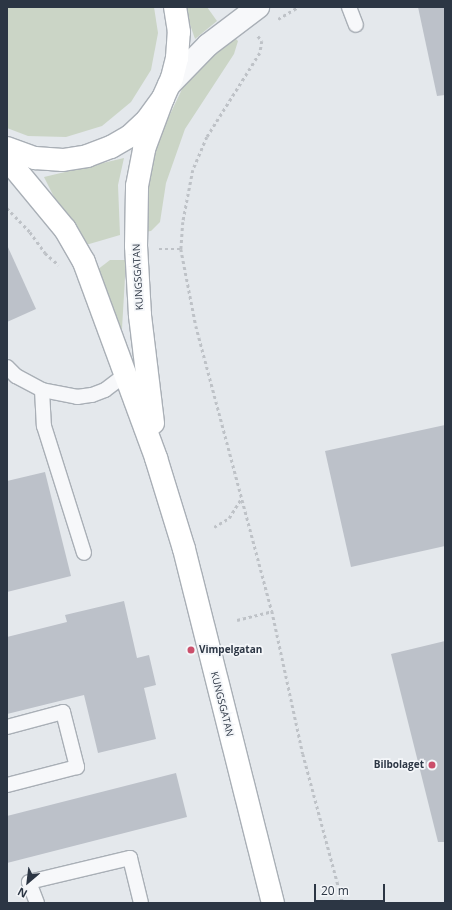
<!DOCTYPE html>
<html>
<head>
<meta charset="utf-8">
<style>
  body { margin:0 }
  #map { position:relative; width:452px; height:910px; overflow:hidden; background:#e4e8ec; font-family:"Open Sans",sans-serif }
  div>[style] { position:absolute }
  .green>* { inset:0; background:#cbd5c6 }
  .building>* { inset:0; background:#bcc1c9 }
  .path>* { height:2.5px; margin-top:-1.25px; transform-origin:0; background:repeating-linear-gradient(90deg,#bec2c7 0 3px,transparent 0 6px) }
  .roads { filter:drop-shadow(1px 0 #a9afb6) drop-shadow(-1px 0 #a9afb6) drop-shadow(0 1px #a9afb6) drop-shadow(0 -1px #a9afb6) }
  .lane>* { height:14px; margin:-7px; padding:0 7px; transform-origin:7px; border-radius:7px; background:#f7f8fa }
  .street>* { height:22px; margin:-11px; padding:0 11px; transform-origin:11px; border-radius:11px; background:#f7f8fa }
  .secondary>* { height:22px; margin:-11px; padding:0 11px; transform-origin:11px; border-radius:11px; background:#fff }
  .dots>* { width:11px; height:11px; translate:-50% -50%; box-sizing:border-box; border:2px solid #f4f6f9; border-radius:50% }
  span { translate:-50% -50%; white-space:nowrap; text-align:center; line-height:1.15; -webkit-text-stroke:3.5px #f4f6f9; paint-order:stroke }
  .street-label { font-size:10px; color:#2c3644 }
  .poi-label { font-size:10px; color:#2c3644; font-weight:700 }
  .left { translate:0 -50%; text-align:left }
  .right { translate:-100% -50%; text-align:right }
  .frame { position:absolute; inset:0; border:8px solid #2c3644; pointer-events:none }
  .north { position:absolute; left:8px; top:862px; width:40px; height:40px; -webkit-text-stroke:3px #f4f6f9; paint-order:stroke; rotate:208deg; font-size:11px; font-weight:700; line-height:16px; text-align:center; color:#2c3644 }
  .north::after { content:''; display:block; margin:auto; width:14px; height:18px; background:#2c3644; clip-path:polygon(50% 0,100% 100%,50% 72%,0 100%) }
  .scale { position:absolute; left:314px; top:884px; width:71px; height:18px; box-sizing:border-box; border:2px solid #2c3644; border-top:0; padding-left:5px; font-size:12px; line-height:14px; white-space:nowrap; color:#2c3644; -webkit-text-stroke:3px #f4f6f9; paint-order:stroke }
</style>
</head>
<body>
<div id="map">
  <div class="green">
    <i style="clip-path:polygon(7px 7px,154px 7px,158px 33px,151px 70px,131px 102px,102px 126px,66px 137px,28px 136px,7px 128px)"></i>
    <i style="clip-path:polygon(184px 7px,207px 7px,217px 21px,195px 39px)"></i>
    <i style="clip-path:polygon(228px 31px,238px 41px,234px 54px,185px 129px,166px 183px,160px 222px,151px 231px,144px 232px,145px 185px,162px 131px,184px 85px)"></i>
    <i style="clip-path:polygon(124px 158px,118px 185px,120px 235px,79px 247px,44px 177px)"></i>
    <i style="clip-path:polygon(110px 260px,126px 260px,121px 346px,97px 270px)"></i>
  </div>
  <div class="building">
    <i style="clip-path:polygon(418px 7px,445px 7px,445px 95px,437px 96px)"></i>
    <i style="clip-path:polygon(7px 245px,36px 309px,7px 322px)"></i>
    <i style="clip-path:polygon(445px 425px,445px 546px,351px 567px,325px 451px)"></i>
    <i style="clip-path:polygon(45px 472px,71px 576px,7px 592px,7px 481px)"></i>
    <i style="clip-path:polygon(124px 601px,137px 658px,149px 655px,156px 685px,144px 688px,156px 739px,98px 753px,84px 695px,7px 714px,7px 637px,67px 622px,65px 615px)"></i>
    <i style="clip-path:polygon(445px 641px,445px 842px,438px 842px,391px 654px)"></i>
    <i style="clip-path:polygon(176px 773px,187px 817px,7px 863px,7px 816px)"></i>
  </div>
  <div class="path">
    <i style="left:278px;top:19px;width:23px;rotate:-31deg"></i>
    <i style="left:258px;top:36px;width:6px;rotate:51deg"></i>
    <i style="left:262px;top:41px;width:12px;rotate:99deg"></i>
    <i style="left:260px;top:53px;width:99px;rotate:122.2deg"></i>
    <i style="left:207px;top:137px;width:36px;rotate:113deg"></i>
    <i style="left:193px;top:170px;width:53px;rotate:100.9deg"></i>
    <i style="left:183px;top:222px;width:27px;rotate:94deg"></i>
    <i style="left:181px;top:249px;width:78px;rotate:79deg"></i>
    <i style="left:196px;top:326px;width:295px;rotate:75.1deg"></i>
    <i style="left:272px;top:611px;width:146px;rotate:77.8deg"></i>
    <i style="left:303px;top:754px;width:154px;rotate:75deg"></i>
    <i style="left:7px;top:208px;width:33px;rotate:46deg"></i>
    <i style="left:30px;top:232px;width:26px;rotate:54deg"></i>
    <i style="left:45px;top:253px;width:18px;rotate:41deg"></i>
    <i style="left:159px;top:249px;width:22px"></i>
    <i style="left:214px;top:527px;width:17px;rotate:-31deg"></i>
    <i style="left:229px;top:518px;width:22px;rotate:-58deg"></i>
    <i style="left:237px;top:620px;width:36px;rotate:-14deg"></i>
  </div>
  <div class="roads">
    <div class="lane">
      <i style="left:349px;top:7px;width:19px;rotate:69deg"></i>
      <i style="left:7px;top:367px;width:13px;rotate:45deg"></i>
      <i style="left:16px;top:376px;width:30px;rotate:28deg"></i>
      <i style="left:42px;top:390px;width:36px;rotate:11deg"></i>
      <i style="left:77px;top:397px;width:15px;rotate:-8deg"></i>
      <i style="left:92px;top:395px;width:14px;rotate:-21deg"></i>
      <i style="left:105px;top:390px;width:25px;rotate:-37deg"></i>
      <i style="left:42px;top:390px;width:36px;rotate:87deg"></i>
      <i style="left:44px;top:426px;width:133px;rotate:72.5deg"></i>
      <i style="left:7px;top:727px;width:58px;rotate:-15deg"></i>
      <i style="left:63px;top:712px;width:57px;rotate:75.7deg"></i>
      <i style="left:77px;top:767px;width:72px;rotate:165.6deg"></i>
      <i style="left:37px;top:903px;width:22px;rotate:-111deg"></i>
      <i style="left:29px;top:882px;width:104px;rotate:-13.4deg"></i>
      <i style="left:130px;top:858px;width:46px;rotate:76.3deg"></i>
    </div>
    <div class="street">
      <i style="left:169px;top:85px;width:56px;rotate:-45.7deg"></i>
      <i style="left:208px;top:45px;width:63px;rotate:-37.2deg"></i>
    </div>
    <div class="secondary">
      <i style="left:7px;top:148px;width:30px;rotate:20deg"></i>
      <i style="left:35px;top:158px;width:28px;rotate:4deg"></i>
      <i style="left:63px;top:160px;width:24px;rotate:-9deg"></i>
      <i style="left:87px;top:156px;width:26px;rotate:-21deg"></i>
      <i style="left:111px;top:147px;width:22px;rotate:-30deg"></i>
      <i style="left:130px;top:136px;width:23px;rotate:-43deg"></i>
      <i style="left:147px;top:120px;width:27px;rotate:-54deg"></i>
      <i style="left:163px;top:98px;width:22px;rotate:-66deg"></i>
      <i style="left:172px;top:78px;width:21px;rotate:-76deg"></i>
      <i style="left:177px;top:58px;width:26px;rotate:-86deg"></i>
      <i style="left:179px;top:32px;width:25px;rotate:-99deg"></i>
      <i style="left:7px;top:159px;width:91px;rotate:50.4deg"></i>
      <i style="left:65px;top:229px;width:38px;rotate:60deg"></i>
      <i style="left:84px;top:262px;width:209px;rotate:69.8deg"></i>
      <i style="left:156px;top:458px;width:95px;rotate:72.9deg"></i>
      <i style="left:184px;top:549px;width:365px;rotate:75.9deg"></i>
      <i style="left:153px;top:423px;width:109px;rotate:-96.9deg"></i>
      <i style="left:140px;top:315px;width:69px;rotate:-93.3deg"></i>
      <i style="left:136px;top:246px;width:60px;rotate:-89deg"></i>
      <i style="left:137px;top:186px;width:38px;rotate:-79deg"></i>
      <i style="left:144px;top:149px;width:54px;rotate:-69.6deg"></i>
    </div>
  </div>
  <div class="dots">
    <i style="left:191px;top:650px;background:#cb4f6b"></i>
    <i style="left:432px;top:765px;background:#cb4f6b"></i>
  </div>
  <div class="street-label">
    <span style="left:138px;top:277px;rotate:-93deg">KUNGSGATAN</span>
    <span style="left:222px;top:704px;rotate:76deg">KUNGSGATAN</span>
  </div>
  <div class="poi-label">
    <span class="left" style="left:199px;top:650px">Vimpelgatan</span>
    <span class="right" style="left:424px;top:765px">Bilbolaget</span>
  </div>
  <div class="frame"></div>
  <div class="north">N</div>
  <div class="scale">20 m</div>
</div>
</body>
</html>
